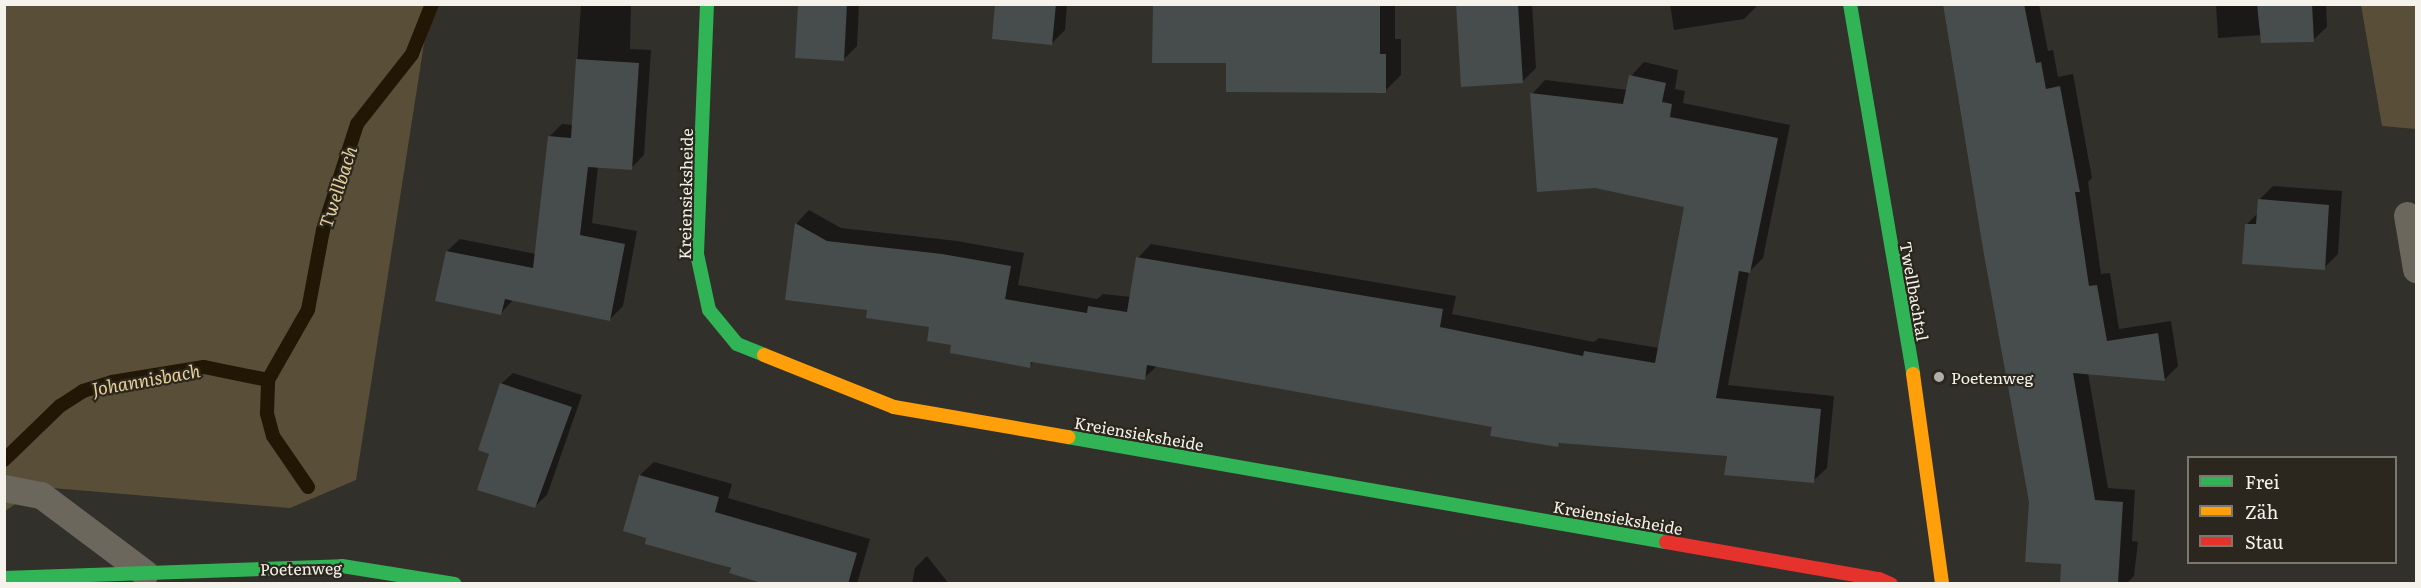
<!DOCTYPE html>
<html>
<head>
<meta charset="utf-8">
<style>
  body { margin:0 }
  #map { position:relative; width:2421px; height:588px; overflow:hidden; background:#32302b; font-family:Literata,serif }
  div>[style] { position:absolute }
  .green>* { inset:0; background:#594f38 }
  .shadow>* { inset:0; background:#0007 }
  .stream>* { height:14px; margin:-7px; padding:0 7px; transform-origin:7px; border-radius:7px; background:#211704 }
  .building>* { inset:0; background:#474c4c }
  .lane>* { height:27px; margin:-13.5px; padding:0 13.5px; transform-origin:13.5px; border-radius:13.5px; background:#6c675d }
  .fast>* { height:14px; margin:-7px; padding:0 7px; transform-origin:7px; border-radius:7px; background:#30b455 }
  .slow>* { height:14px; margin:-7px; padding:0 7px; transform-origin:7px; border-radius:7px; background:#ff9f0a }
  .jam>* { height:14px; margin:-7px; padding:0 7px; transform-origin:7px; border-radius:7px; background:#e5322d }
  .dots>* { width:16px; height:16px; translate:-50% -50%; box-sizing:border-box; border:3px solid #2b271e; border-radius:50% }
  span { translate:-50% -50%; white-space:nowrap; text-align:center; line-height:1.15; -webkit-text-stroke:4.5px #2b271e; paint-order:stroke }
  .street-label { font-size:16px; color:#f4f2eb }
  .poi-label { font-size:16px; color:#f4f2eb }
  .left { translate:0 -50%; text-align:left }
  .water-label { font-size:18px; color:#e8d099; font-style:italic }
  .frame { position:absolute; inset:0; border:6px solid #f4f2eb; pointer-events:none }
  .legend { position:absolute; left:2187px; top:456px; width:210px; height:108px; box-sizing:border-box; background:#2b271e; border:2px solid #7b7870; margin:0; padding:8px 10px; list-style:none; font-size:18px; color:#f4f2eb }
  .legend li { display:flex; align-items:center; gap:12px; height:30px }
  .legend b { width:30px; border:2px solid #7b7870 }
</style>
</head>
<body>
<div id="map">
  <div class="green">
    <i style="clip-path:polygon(4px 5px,430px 5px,356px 480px,290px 508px,41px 487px,5px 511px)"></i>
    <i style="clip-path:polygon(2361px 5px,2416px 5px,2416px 129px,2382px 126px)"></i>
  </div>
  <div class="shadow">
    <i style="clip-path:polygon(581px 4px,631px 4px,630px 49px,651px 50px,644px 155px,631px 168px,598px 166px,592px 223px,637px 231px,623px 306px,610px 319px,513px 300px,501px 313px,447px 251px,460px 239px,536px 254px,549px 137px,562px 124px,573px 125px)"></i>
    <i style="clip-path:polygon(800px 4px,859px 4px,857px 46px,844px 59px)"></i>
    <i style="clip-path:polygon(997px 4px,1067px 4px,1065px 30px,1051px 44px)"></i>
    <i style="clip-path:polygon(1154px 4px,1395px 4px,1395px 39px,1401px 39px,1401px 75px,1385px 91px,1227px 62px)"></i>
    <i style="clip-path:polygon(1459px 4px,1532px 4px,1536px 68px,1522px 82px)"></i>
    <i style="clip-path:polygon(1670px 4px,1756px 4px,1756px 7px,1744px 19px,1674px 30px)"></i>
    <i style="clip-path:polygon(1945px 4px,2039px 4px,2048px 51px,2053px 50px,2058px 77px,2073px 74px,2092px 178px,2088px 182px,2101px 274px,2110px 273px,2119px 329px,2171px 321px,2178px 366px,2165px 379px,2088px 373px,2108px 488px,2135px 490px,2132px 541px,2138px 542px,2134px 576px,2126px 584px,2062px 584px,2063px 563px,2030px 502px)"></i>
    <i style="clip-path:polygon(2216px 4px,2326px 4px,2327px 27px,2313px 40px,2262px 35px,2218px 38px)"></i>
    <i style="clip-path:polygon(1644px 62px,1678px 70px,1675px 89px,1685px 91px,1683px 103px,1790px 125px,1763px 258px,1749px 272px,1728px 385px,1834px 396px,1827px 468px,1813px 481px,1729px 455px,1561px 442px,1557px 446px,1493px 426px,1157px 366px,1144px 378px,1034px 361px,1030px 366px,952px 344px,931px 326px,869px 309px,786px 298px,796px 224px,809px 210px,841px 228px,957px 241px,1024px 253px,1018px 285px,1097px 299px,1103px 294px,1131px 297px,1138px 258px,1151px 244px,1456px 296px,1452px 314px,1594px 342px,1599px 338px,1659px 348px,1686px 206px,1532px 94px,1545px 80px,1628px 90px,1631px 76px)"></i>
    <i style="clip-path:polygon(2273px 186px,2342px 191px,2338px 254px,2324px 268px,2247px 224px,2258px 213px,2259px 200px)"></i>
    <i style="clip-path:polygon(513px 373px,582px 395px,547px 495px,535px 506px,501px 384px)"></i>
    <i style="clip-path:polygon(654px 462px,732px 484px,728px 498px,870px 539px,857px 584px,771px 584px,648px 537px,640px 475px)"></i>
    <i style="clip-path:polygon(927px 556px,949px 584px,912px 584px,915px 568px)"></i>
  </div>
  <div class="stream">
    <i style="left:4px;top:460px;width:78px;rotate:-44deg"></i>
    <i style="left:60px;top:406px;width:27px;rotate:-33deg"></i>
    <i style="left:83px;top:391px;width:30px;rotate:-17deg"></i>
    <i style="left:112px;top:382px;width:93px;rotate:-9.3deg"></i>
    <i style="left:204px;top:367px;width:65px;rotate:11.5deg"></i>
    <i style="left:308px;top:487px;width:62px;rotate:-124.5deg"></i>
    <i style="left:273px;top:436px;width:24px;rotate:-105deg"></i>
    <i style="left:267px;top:413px;width:33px;rotate:-88deg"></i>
    <i style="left:268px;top:380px;width:81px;rotate:-60.3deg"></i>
    <i style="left:308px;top:310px;width:81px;rotate:-79.4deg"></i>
    <i style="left:323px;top:230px;width:111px;rotate:-72.2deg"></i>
    <i style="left:357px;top:124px;width:89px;rotate:-51.8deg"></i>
    <i style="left:412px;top:54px;width:54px;rotate:-68.2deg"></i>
  </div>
  <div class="building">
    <i style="clip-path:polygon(798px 4px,847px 4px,844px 61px,795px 58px)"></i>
    <i style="clip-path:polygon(995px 4px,1056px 4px,1052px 45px,992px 39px)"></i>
    <i style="clip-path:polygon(1153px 4px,1380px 4px,1380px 54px,1386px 54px,1386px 93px,1226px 92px,1226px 63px,1152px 63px)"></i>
    <i style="clip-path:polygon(1456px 4px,1518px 4px,1523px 83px,1461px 87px)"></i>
    <i style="clip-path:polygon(1943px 4px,2024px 4px,2036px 63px,2041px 62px,2046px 89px,2060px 86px,2080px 192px,2075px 192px,2089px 286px,2097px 285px,2107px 341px,2158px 333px,2165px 381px,2073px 373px,2095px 500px,2123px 502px,2118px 584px,2060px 584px,2061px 564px,2025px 562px,2029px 502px,1983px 249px)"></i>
    <i style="clip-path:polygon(2257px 4px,2312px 4px,2314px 42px,2261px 43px)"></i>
    <i style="clip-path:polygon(576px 59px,639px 63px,632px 170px,588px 167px,580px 235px,625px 244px,610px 321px,505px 299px,501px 315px,435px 301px,446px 251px,533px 268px,548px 136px,571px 138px)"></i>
    <i style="clip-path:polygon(1629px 75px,1666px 83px,1662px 102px,1672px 104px,1670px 117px,1778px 138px,1750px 273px,1739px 271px,1716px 398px,1821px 409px,1814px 483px,1724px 475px,1727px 456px,1559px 443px,1558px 447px,1490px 436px,1492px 427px,1147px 365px,1145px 380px,1031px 362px,1030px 368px,994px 361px,950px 353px,951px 345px,927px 341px,929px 327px,866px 318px,867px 310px,785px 300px,795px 223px,827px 241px,942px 254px,1011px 266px,1005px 299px,1087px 313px,1088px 306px,1127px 312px,1136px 257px,1443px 309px,1440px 327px,1583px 356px,1584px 351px,1655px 363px,1684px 207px,1595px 188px,1537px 192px,1530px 93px,1623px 104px)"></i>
    <i style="clip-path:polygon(2258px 199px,2329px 205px,2325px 270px,2242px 264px,2245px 224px,2256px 224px)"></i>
    <i style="clip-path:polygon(500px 383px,572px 407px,535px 508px,477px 490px,489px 454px,478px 450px)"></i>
    <i style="clip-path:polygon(639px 475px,719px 497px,715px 512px,857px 553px,848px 584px,765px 584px,729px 573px,731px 568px,645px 544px,646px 538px,623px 531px)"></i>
  </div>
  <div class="lane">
    <i style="left:2407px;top:215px;width:55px;rotate:80.5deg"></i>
    <i style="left:4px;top:488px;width:38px;rotate:11deg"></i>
    <i style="left:41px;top:495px;width:130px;rotate:36.9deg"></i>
  </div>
  <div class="fast">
    <i style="left:707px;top:4px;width:250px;rotate:92.3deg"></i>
    <i style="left:697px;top:254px;width:57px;rotate:77.9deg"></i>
    <i style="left:709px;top:310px;width:44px;rotate:50.5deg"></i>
    <i style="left:737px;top:344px;width:29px;rotate:22deg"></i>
    <i style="left:1850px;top:4px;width:375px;rotate:80.3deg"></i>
    <i style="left:1068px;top:437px;width:607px;rotate:9.96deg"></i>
    <i style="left:4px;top:578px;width:338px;rotate:-2deg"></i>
    <i style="left:342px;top:566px;width:114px;rotate:9.1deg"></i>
  </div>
  <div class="slow">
    <i style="left:764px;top:355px;width:140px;rotate:21.8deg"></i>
    <i style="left:894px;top:407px;width:177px;rotate:9.8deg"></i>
    <i style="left:1913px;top:374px;width:212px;rotate:82.1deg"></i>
  </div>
  <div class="jam">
    <i style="left:1666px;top:542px;width:216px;rotate:9.9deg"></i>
    <i style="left:1879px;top:579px;width:13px;rotate:23deg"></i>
  </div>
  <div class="dots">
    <i style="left:1939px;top:377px;background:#b0aea8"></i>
  </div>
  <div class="street-label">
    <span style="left:685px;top:194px;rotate:-89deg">Kreiensieksheide</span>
    <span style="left:1915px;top:291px;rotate:80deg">Twellbachtal</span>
    <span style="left:1139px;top:433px;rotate:10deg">Kreiensieksheide</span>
    <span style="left:1618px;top:517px;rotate:10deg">Kreiensieksheide</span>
    <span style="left:301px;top:568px;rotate:-1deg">Poetenweg</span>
  </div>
  <div class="poi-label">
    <span class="left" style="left:1951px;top:377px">Poetenweg</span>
  </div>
  <div class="water-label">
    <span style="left:338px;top:187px;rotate:-72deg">Twellbach</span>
    <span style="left:146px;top:380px;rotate:-10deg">Johannisbach</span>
  </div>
  <div class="frame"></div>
  <ul class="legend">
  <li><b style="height:8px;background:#30b455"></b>Frei</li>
  <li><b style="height:8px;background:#ff9f0a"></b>Zäh</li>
  <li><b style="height:8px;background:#e5322d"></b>Stau</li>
  </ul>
</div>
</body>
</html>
